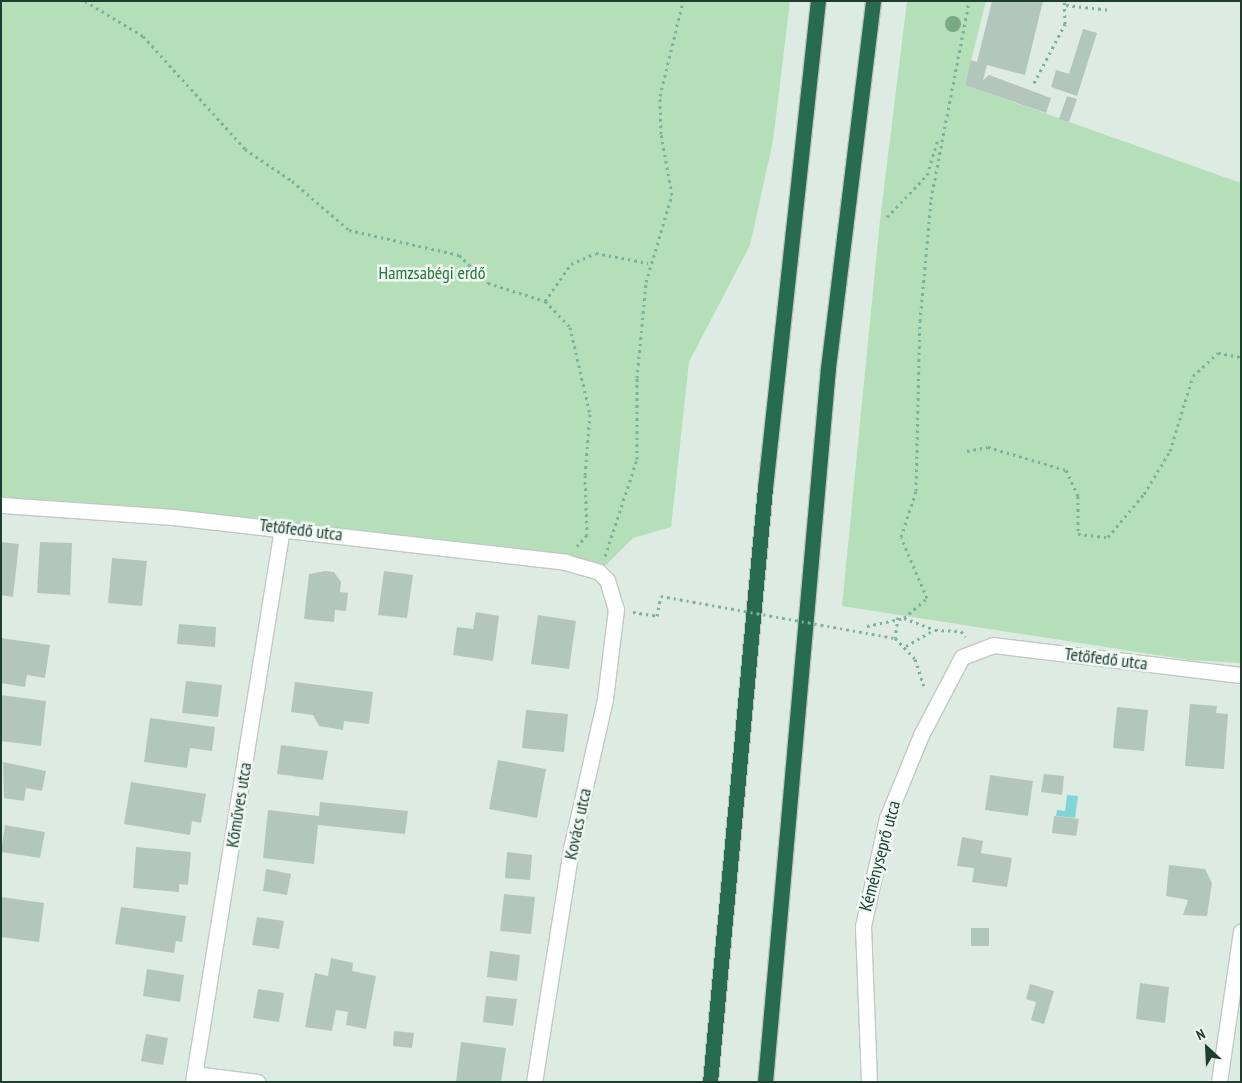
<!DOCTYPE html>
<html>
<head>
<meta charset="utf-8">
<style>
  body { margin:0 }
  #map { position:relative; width:1242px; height:1083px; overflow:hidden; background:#deebe3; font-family:"PT Sans Narrow",sans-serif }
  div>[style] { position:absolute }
  .green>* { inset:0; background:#b4dfb9 }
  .water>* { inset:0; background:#80d6d6 }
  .building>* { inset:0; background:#b3c6bc }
  .path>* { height:3px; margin-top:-1.5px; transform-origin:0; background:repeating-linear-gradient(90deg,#7bb298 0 2.5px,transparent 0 6.5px) }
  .roads { filter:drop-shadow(1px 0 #c0c8c5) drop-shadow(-1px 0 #c0c8c5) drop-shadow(0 1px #c0c8c5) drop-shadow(0 -1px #c0c8c5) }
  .street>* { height:15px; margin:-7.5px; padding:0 7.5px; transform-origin:7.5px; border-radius:7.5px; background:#fff }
  .highway>* { height:15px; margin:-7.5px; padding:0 7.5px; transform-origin:7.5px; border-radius:7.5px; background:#276b52 }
  .path-bridge>* { height:3px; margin-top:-1.5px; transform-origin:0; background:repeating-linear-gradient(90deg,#7bb298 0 2.5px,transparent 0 6.5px) }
  .trees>* { width:16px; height:16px; margin:-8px; border-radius:50%; background:#78ab84 }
  span { translate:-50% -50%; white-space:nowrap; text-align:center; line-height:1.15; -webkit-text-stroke:5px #eff8f2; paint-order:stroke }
  .park-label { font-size:18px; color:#257737 }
  .street-label { font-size:18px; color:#1e3c2f }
  .frame { position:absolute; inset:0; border:2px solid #1e3c2f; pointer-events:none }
  .north { position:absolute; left:1182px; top:1023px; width:50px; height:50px; -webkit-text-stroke:4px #eff8f2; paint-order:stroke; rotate:335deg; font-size:14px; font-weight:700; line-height:20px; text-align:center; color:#1e3c2f }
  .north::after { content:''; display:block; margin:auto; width:18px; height:22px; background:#1e3c2f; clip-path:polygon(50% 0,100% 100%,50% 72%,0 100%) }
</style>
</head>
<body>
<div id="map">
  <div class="green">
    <i style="clip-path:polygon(1px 1px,790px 1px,773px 141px,750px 245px,689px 362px,671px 527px,633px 538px,599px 572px,1px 505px)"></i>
    <i style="clip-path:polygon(907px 1px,986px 1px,965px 85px,1241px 183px,1241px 663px,1189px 660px,842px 606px,880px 220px)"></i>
  </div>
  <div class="water">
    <i style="clip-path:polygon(1067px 795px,1078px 796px,1075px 818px,1056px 816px,1057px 810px,1065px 811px)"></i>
  </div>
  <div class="building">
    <i style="clip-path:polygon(992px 1px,1043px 1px,1025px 75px,987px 65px,983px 80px,989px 75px,1051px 98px,1046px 113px,965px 85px,971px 60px,977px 62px)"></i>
    <i style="clip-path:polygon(1083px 29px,1097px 33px,1077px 96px,1051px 87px,1056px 70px,1069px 74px)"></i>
    <i style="clip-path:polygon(1067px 96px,1077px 99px,1069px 122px,1059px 119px)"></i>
    <i style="clip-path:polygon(1px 542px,19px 544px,13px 597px,1px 595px)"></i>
    <i style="clip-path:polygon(40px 542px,72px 543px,70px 595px,37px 593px)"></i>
    <i style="clip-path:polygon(112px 558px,147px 561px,142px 606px,108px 603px)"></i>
    <i style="clip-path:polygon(325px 571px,334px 572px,341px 582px,340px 592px,348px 593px,346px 611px,335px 610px,334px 622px,304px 619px,309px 574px)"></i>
    <i style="clip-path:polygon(384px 571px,413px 575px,407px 618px,378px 615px)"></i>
    <i style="clip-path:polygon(476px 612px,499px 616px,493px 661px,453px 655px,457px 627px,473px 629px)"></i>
    <i style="clip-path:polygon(538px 615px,576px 621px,569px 669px,531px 664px)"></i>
    <i style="clip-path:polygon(179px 624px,216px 627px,215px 647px,177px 644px)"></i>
    <i style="clip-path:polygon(1px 638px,50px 645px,45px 678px,27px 675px,25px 687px,1px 683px)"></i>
    <i style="clip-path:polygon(186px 681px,222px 685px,218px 717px,182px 713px)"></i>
    <i style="clip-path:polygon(295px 682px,373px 692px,369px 724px,344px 721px,343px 730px,319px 726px,313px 715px,291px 712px)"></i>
    <i style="clip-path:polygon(1px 695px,46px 701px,41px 746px,1px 741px)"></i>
    <i style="clip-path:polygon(1190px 704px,1217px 706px,1216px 713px,1228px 714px,1224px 769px,1185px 766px)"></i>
    <i style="clip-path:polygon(1117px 707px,1148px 710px,1144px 751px,1113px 748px)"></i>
    <i style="clip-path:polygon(526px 710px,568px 714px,564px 752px,522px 748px)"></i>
    <i style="clip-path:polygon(150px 718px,215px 727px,212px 751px,190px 748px,187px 768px,144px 762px)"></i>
    <i style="clip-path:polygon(281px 745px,328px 751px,323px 780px,277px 774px)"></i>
    <i style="clip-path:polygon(498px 760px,546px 769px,537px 818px,489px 809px)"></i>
    <i style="clip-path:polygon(3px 762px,46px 771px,42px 791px,26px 788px,24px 801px,4px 798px)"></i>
    <i style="clip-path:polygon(1044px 774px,1064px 776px,1062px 795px,1041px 792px)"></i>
    <i style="clip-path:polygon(990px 775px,1033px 781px,1028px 816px,985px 810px)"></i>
    <i style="clip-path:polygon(131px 782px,206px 794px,201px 823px,192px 821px,190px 835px,124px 824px)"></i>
    <i style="clip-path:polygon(320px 802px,408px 811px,405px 834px,318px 825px,314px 864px,263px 858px,268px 810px,319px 816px)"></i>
    <i style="clip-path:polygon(1054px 816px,1079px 819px,1076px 836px,1052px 833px)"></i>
    <i style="clip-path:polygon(5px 825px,45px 832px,40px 858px,1px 852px)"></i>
    <i style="clip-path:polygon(962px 837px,983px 841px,981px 853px,1012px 858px,1007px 887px,972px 882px,974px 868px,957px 866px)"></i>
    <i style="clip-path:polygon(136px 847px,191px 852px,188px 885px,179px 884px,179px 892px,133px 888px)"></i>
    <i style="clip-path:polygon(507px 852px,532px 855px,530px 880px,505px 878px)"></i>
    <i style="clip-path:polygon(1169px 865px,1205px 869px,1212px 883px,1207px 916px,1183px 915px,1188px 900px,1166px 896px)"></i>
    <i style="clip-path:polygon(266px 869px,291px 874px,287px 895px,263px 891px)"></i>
    <i style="clip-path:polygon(504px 894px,535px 897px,531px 934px,500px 931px)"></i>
    <i style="clip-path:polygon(1px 897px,44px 903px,39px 942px,1px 937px)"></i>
    <i style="clip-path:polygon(121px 907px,186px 916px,182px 942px,176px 941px,174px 953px,115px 944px)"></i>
    <i style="clip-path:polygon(257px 917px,284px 921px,279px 949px,252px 945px)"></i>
    <i style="clip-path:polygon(971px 928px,989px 928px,989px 946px,971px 946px)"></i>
    <i style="clip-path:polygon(490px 951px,520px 955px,517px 981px,487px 977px)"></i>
    <i style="clip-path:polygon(331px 958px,353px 963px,352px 971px,376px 976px,366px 1029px,346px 1025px,348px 1012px,336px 1010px,332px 1031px,305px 1027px,315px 973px,328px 976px)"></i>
    <i style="clip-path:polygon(147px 969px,184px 975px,180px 1002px,143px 996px)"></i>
    <i style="clip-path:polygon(1140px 983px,1169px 987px,1165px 1023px,1136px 1019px)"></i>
    <i style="clip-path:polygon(1030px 984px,1054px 991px,1044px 1024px,1031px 1020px,1036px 1002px,1026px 999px)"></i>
    <i style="clip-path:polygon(258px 989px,284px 993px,279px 1022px,253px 1018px)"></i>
    <i style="clip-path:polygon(486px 996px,517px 999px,513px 1026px,483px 1022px)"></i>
    <i style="clip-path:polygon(394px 1031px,414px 1033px,412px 1048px,393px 1046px)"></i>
    <i style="clip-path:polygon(146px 1034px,168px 1038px,163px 1065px,141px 1061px)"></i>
    <i style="clip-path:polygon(461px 1042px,506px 1048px,501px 1082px,456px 1082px)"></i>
  </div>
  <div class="path">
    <i style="left:85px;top:1px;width:68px;rotate:31.1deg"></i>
    <i style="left:143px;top:36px;width:152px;rotate:47.9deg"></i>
    <i style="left:245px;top:149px;width:57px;rotate:34.2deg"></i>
    <i style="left:292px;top:181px;width:75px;rotate:40.7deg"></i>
    <i style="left:349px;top:230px;width:113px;rotate:12.8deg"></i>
    <i style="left:459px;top:255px;width:40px;rotate:44deg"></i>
    <i style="left:488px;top:283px;width:60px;rotate:17.5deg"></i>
    <i style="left:545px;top:301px;width:36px;rotate:46deg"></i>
    <i style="left:570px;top:327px;width:89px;rotate:77.1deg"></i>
    <i style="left:590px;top:414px;width:61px;rotate:94.7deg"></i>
    <i style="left:585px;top:475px;width:60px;rotate:88.1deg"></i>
    <i style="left:587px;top:535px;width:15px;rotate:132deg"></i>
    <i style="left:1066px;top:5px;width:45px;rotate:6.3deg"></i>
    <i style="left:1034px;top:83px;width:67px;rotate:-62.3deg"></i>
    <i style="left:1065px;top:24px;width:23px;rotate:-92deg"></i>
    <i style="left:887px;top:217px;width:58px;rotate:-46.4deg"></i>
    <i style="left:927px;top:175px;width:37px;rotate:-73deg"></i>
    <i style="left:545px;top:301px;width:45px;rotate:-54.9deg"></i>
    <i style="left:571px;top:264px;width:27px;rotate:-24deg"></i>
    <i style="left:596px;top:253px;width:53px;rotate:10.9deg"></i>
    <i style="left:967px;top:451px;width:21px;rotate:-11deg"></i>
    <i style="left:988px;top:447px;width:81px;rotate:16.4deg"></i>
    <i style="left:1066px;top:470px;width:29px;rotate:65deg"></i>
    <i style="left:1078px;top:496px;width:38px;rotate:90deg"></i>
    <i style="left:1078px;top:534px;width:30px;rotate:6deg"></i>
    <i style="left:1108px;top:537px;width:56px;rotate:-50.1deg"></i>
    <i style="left:1144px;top:494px;width:50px;rotate:-58.8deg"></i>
    <i style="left:1170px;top:451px;width:78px;rotate:-73deg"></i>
    <i style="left:1193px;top:376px;width:34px;rotate:-43deg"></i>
    <i style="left:1218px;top:353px;width:23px;rotate:10deg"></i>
    <i style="left:605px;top:556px;width:102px;rotate:-71.7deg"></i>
    <i style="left:637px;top:459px;width:81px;rotate:-90deg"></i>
    <i style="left:637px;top:378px;width:96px;rotate:-84.6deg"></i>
    <i style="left:646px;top:282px;width:91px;rotate:-73.4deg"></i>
    <i style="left:672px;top:195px;width:62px;rotate:-100.2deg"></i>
    <i style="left:661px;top:134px;width:38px;rotate:-92deg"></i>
    <i style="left:660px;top:96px;width:98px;rotate:-76.4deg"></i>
    <i style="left:633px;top:612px;width:24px;rotate:9deg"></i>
    <i style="left:657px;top:616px;width:20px;rotate:-79deg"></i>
    <i style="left:898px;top:617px;width:21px;rotate:98deg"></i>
    <i style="left:895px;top:638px;width:29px;rotate:46deg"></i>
    <i style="left:915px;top:659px;width:28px;rotate:72deg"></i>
    <i style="left:904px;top:618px;width:30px;rotate:-41deg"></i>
    <i style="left:927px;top:598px;width:66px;rotate:-113.1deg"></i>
    <i style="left:901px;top:537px;width:48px;rotate:-71.9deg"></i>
    <i style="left:916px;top:491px;width:170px;rotate:-88.7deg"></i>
    <i style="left:920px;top:321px;width:122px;rotate:-84.8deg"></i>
    <i style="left:931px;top:199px;width:202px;rotate:-79.1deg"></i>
    <i style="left:867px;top:626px;width:38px;rotate:-12deg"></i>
    <i style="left:904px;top:618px;width:33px;rotate:21deg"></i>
    <i style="left:935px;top:630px;width:26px;rotate:2deg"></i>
    <i style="left:961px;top:631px;width:7px;rotate:56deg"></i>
    <i style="left:906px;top:646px;width:32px;rotate:-30deg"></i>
  </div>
  <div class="roads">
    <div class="street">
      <i style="left:1px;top:505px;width:172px;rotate:4deg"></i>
      <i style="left:173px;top:517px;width:395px;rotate:6.5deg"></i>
      <i style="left:565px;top:562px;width:35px;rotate:16deg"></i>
      <i style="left:599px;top:572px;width:11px;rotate:45deg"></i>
      <i style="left:607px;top:580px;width:30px;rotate:73deg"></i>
      <i style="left:616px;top:609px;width:91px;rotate:97deg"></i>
      <i style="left:605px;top:699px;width:154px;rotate:102.8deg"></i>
      <i style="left:571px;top:849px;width:236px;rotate:99deg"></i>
      <i style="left:194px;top:1074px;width:64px;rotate:7.2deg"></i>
      <i style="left:193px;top:1082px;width:561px;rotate:-80.87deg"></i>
      <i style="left:869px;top:1082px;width:156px;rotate:-92.2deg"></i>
      <i style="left:863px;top:926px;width:111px;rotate:-77.5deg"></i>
      <i style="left:887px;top:818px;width:90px;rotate:-67.7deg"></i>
      <i style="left:921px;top:735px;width:88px;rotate:-62.3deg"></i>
      <i style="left:962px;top:657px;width:33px;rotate:-21deg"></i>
      <i style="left:993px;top:645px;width:250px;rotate:6.9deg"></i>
      <i style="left:1219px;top:1082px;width:152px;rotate:-81.7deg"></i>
    </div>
    <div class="highway">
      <i style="left:710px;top:1082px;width:597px;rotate:-84.71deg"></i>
      <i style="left:765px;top:488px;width:490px;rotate:-83.8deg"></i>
      <i style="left:765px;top:1082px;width:717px;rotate:-84.96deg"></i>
      <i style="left:828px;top:368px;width:370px;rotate:-83deg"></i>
    </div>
  </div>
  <div class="path-bridge">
    <i style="left:661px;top:596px;width:238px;rotate:10.2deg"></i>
  </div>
  <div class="trees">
    <i style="left:953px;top:24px"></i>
  </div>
  <div class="park-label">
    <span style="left:432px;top:273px">Hamzsabégi erdő</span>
  </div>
  <div class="street-label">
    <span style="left:301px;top:530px;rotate:7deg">Tetőfedő utca</span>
    <span style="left:1106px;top:659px;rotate:7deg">Tetőfedő utca</span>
    <span style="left:239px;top:805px;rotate:-81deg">Kőműves utca</span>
    <span style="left:578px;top:824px;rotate:-78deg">Kovács utca</span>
    <span style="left:880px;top:856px;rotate:-75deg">Kéményseprő utca</span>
  </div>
  <div class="frame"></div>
  <div class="north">N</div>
</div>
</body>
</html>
